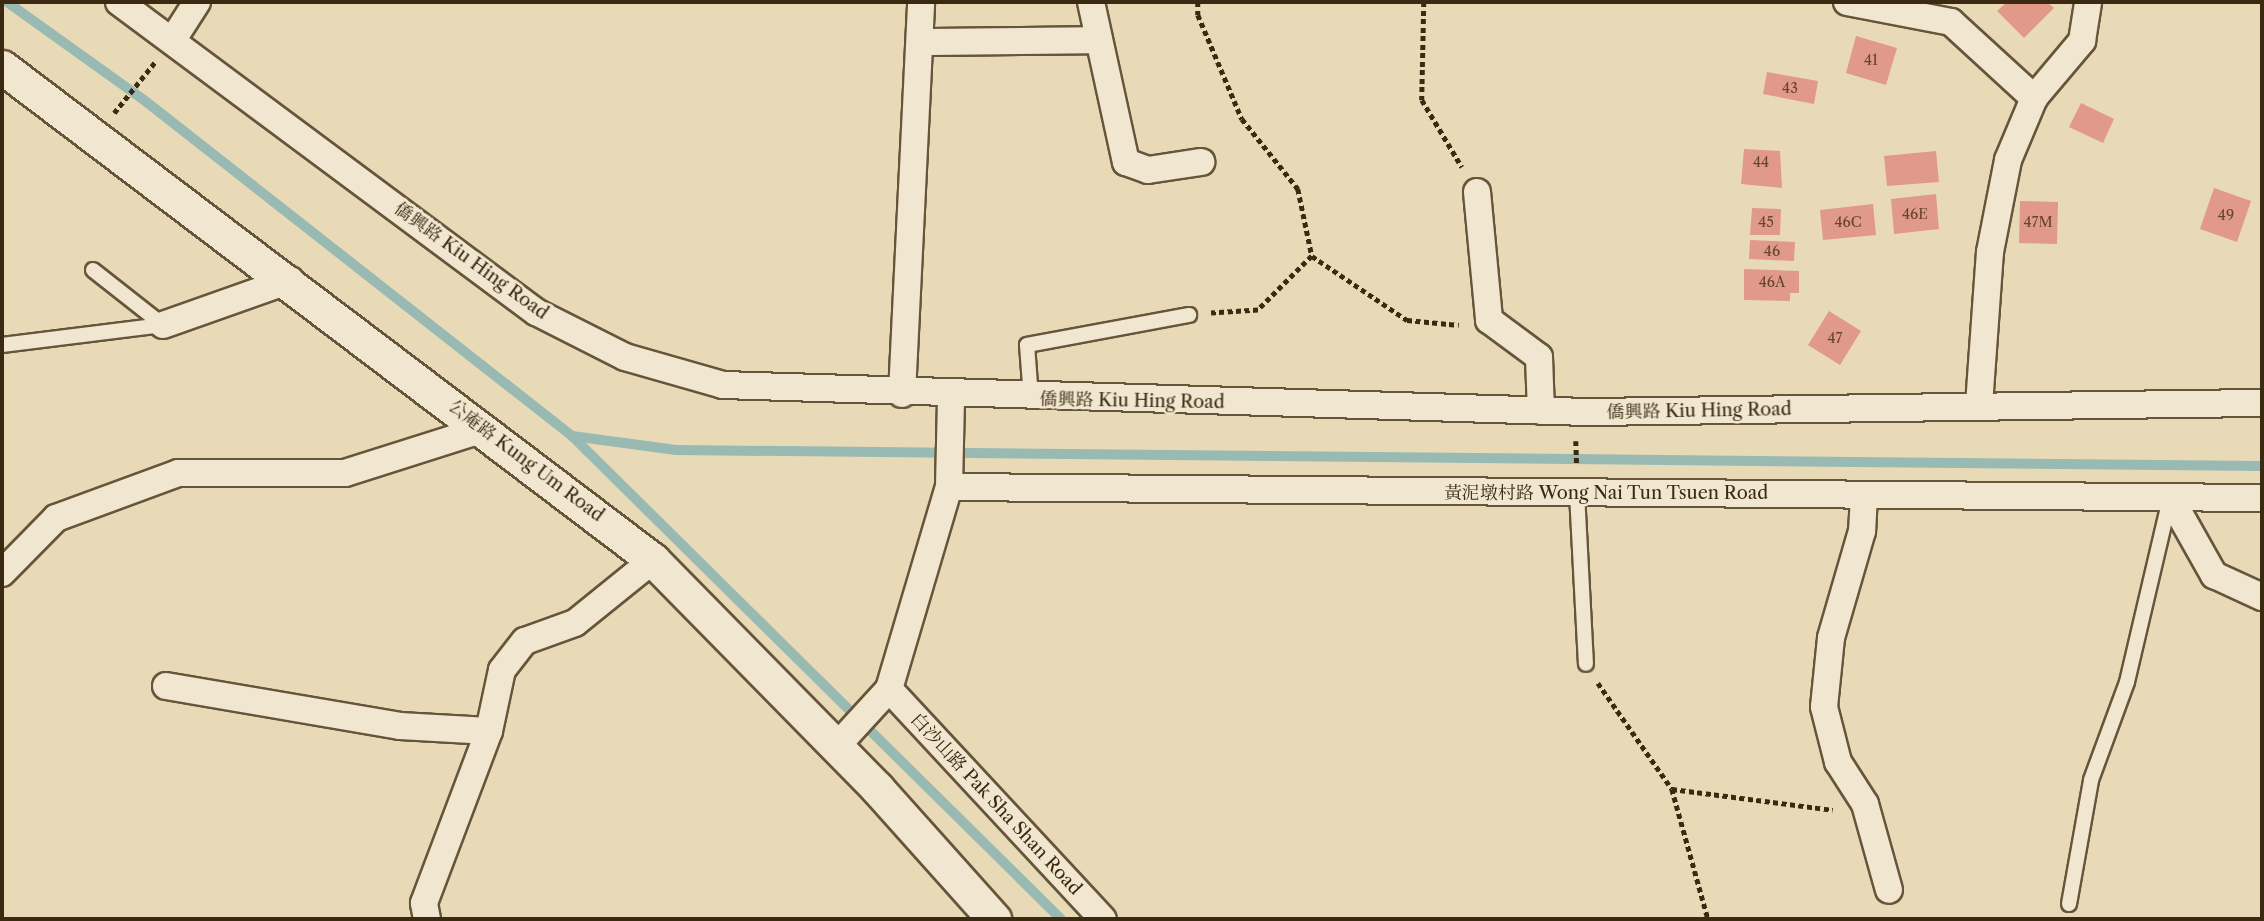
<!DOCTYPE html>
<html>
<head>
<meta charset="utf-8">
<style>
  body { margin:0 }
  #map { position:relative; width:2264px; height:921px; overflow:hidden; background:#e9dab7; font-family:"Libre Caslon Text","Noto Serif TC",serif }
  div>[style] { position:absolute }
  .stream>* { height:10px; margin:-5px; padding:0 5px; transform-origin:5px; border-radius:5px; background:#98bab3 }
  .building>* { inset:0; background:#e19989 }
  .path>* { height:4.5px; margin-top:-2.25px; transform-origin:0; background:repeating-linear-gradient(90deg,#3c2912 0 5px,transparent 0 8.5px) }
  .roads { filter:drop-shadow(2px 0 #67553b) drop-shadow(-2px 0 #67553b) drop-shadow(0 2px #67553b) drop-shadow(0 -2px #67553b) }
  .service>* { height:14px; margin:-7px; padding:0 7px; transform-origin:7px; border-radius:7px; background:#f1e7d0 }
  .minor>* { height:26px; margin:-13px; padding:0 13px; transform-origin:13px; border-radius:13px; background:#f1e7d0 }
  .tertiary>* { height:33px; margin:-16.5px; padding:0 16.5px; transform-origin:16.5px; border-radius:16.5px; background:#f1e7d0 }
  span { translate:-50% -50%; white-space:nowrap; text-align:center; line-height:1.15; -webkit-text-stroke:5px #f1e7d0; paint-order:stroke }
  .number-label { font-size:14px; color:#654530 }
  .number-label span { -webkit-text-stroke-width:0 }
  .street-label { font-size:18px; color:#3c2912 }
  .frame { position:absolute; inset:0; border:4px solid #3c2912; pointer-events:none }
</style>
</head>
<body>
<div id="map">
  <div class="stream">
    <i style="left:7px;top:2px;width:168px;rotate:35.6deg"></i>
    <i style="left:144px;top:100px;width:544px;rotate:38.13deg"></i>
    <i style="left:572px;top:436px;width:687px;rotate:44.65deg"></i>
    <i style="left:572px;top:436px;width:105px;rotate:7.7deg"></i>
    <i style="left:676px;top:450px;width:1586px;rotate:0.58deg"></i>
  </div>
  <div class="building">
    <i style="clip-path:polygon(2007px 2px,2047px 2px,2054px 8px,2024px 38px,1997px 11px)"></i>
    <i style="clip-path:polygon(1856px 36px,1897px 48px,1886px 85px,1846px 73px)"></i>
    <i style="clip-path:polygon(1767px 72px,1818px 81px,1814px 104px,1763px 94px)"></i>
    <i style="clip-path:polygon(2081px 103px,2114px 119px,2103px 143px,2069px 127px)"></i>
    <i style="clip-path:polygon(1744px 149px,1780px 151px,1782px 188px,1741px 184px)"></i>
    <i style="clip-path:polygon(1936px 151px,1939px 182px,1887px 186px,1884px 156px)"></i>
    <i style="clip-path:polygon(2214px 188px,2251px 201px,2237px 242px,2200px 229px)"></i>
    <i style="clip-path:polygon(1936px 194px,1939px 229px,1894px 234px,1891px 199px)"></i>
    <i style="clip-path:polygon(2020px 201px,2058px 202px,2057px 244px,2019px 243px)"></i>
    <i style="clip-path:polygon(1873px 204px,1876px 235px,1823px 240px,1820px 210px)"></i>
    <i style="clip-path:polygon(1752px 208px,1781px 209px,1780px 235px,1750px 235px)"></i>
    <i style="clip-path:polygon(1750px 240px,1795px 242px,1794px 261px,1749px 259px)"></i>
    <i style="clip-path:polygon(1744px 269px,1799px 271px,1799px 293px,1790px 293px,1790px 301px,1744px 300px)"></i>
    <i style="clip-path:polygon(1829px 311px,1861px 331px,1840px 365px,1808px 345px)"></i>
  </div>
  <div class="path">
    <i style="left:1198px;top:2px;width:13px;rotate:90deg"></i>
    <i style="left:1198px;top:15px;width:113px;rotate:67.1deg"></i>
    <i style="left:1242px;top:119px;width:90px;rotate:51.3deg"></i>
    <i style="left:1298px;top:189px;width:68px;rotate:78.2deg"></i>
    <i style="left:1312px;top:256px;width:76px;rotate:135deg"></i>
    <i style="left:1258px;top:310px;width:47px;rotate:176.3deg"></i>
    <i style="left:1424px;top:2px;width:98px;rotate:91.2deg"></i>
    <i style="left:1422px;top:100px;width:78px;rotate:59.2deg"></i>
    <i style="left:114px;top:113px;width:65px;rotate:-51.2deg"></i>
    <i style="left:1312px;top:256px;width:115px;rotate:34deg"></i>
    <i style="left:1407px;top:320px;width:52px;rotate:5.5deg"></i>
    <i style="left:1576px;top:441px;width:23px;rotate:88deg"></i>
    <i style="left:1598px;top:683px;width:129px;rotate:55.1deg"></i>
    <i style="left:1672px;top:789px;width:135px;rotate:74.5deg"></i>
    <i style="left:1672px;top:789px;width:162px;rotate:7.4deg"></i>
  </div>
  <div class="roads">
    <div class="service">
      <i style="left:93px;top:270px;width:89px;rotate:38.2deg"></i>
      <i style="left:2px;top:345px;width:162px;rotate:-7.1deg"></i>
      <i style="left:1031px;top:398px;width:53px;rotate:-94.3deg"></i>
      <i style="left:1027px;top:345px;width:165px;rotate:-10.5deg"></i>
      <i style="left:1577px;top:493px;width:171px;rotate:87deg"></i>
      <i style="left:2069px;top:904px;width:126px;rotate:-79.9deg"></i>
      <i style="left:2091px;top:780px;width:104px;rotate:-69.8deg"></i>
      <i style="left:2127px;top:682px;width:188px;rotate:-76.8deg"></i>
    </div>
    <div class="minor">
      <i style="left:119px;top:2px;width:520px;rotate:36.63deg"></i>
      <i style="left:536px;top:312px;width:100px;rotate:26.8deg"></i>
      <i style="left:625px;top:357px;width:102px;rotate:15.9deg"></i>
      <i style="left:723px;top:385px;width:866px;rotate:1.79deg"></i>
      <i style="left:1589px;top:412px;width:673px;rotate:-0.77deg"></i>
      <i style="left:1091px;top:2px;width:164px;rotate:77.7deg"></i>
      <i style="left:1126px;top:162px;width:23px;rotate:20deg"></i>
      <i style="left:1148px;top:170px;width:54px;rotate:-8.6deg"></i>
      <i style="left:1847px;top:2px;width:106px;rotate:10.9deg"></i>
      <i style="left:1951px;top:22px;width:113px;rotate:42.5deg"></i>
      <i style="left:172px;top:41px;width:46px;rotate:-57.3deg"></i>
      <i style="left:920px;top:42px;width:179px;rotate:-0.6deg"></i>
      <i style="left:1477px;top:192px;width:129px;rotate:84.6deg"></i>
      <i style="left:1489px;top:320px;width:62px;rotate:36.5deg"></i>
      <i style="left:1539px;top:357px;width:54px;rotate:87.9deg"></i>
      <i style="left:163px;top:325px;width:135px;rotate:-19.5deg"></i>
      <i style="left:902px;top:394px;width:392px;rotate:-87.2deg"></i>
      <i style="left:1979px;top:405px;width:153px;rotate:-85.9deg"></i>
      <i style="left:1990px;top:252px;width:94px;rotate:-78.9deg"></i>
      <i style="left:2008px;top:160px;width:67px;rotate:-67.2deg"></i>
      <i style="left:2034px;top:98px;width:75px;rotate:-49.9deg"></i>
      <i style="left:2082px;top:41px;width:39px;rotate:-81deg"></i>
      <i style="left:949px;top:487px;width:90px;rotate:-88.7deg"></i>
      <i style="left:1864px;top:495px;width:36px;rotate:93deg"></i>
      <i style="left:1862px;top:531px;width:111px;rotate:106.2deg"></i>
      <i style="left:1831px;top:638px;width:69px;rotate:95.8deg"></i>
      <i style="left:1824px;top:707px;width:57px;rotate:75.7deg"></i>
      <i style="left:1838px;top:762px;width:50px;rotate:57.3deg"></i>
      <i style="left:1865px;top:804px;width:89px;rotate:74.4deg"></i>
      <i style="left:2170px;top:497px;width:90px;rotate:60.6deg"></i>
      <i style="left:2214px;top:575px;width:53px;rotate:24.6deg"></i>
      <i style="left:2px;top:573px;width:77px;rotate:-45.5deg"></i>
      <i style="left:56px;top:518px;width:130px;rotate:-20.2deg"></i>
      <i style="left:178px;top:473px;width:167px"></i>
      <i style="left:345px;top:473px;width:146px;rotate:-17.6deg"></i>
      <i style="left:166px;top:686px;width:237px;rotate:9.7deg"></i>
      <i style="left:400px;top:726px;width:89px;rotate:3.2deg"></i>
      <i style="left:889px;top:689px;width:314px;rotate:47.1deg"></i>
      <i style="left:835px;top:748px;width:80px;rotate:-47.5deg"></i>
      <i style="left:889px;top:689px;width:211px;rotate:-73.5deg"></i>
      <i style="left:949px;top:487px;width:1313px;rotate:0.48deg"></i>
      <i style="left:427px;top:919px;width:16px;rotate:-101deg"></i>
      <i style="left:424px;top:903px;width:184px;rotate:-69.3deg"></i>
      <i style="left:489px;top:731px;width:62px;rotate:-78deg"></i>
      <i style="left:502px;top:670px;width:37px;rotate:-52deg"></i>
      <i style="left:525px;top:641px;width:53px;rotate:-19.8deg"></i>
      <i style="left:575px;top:623px;width:100px;rotate:-38.9deg"></i>
    </div>
    <div class="tertiary">
      <i style="left:2px;top:67px;width:817px;rotate:37.14deg"></i>
      <i style="left:653px;top:560px;width:320px;rotate:45.5deg"></i>
      <i style="left:877px;top:788px;width:176px;rotate:48.2deg"></i>
    </div>
  </div>
  <div class="number-label">
    <span style="left:1871px;top:60px">41</span>
    <span style="left:1790px;top:88px">43</span>
    <span style="left:1761px;top:162px">44</span>
    <span style="left:1915px;top:214px">46E</span>
    <span style="left:2226px;top:215px">49</span>
    <span style="left:1766px;top:222px">45</span>
    <span style="left:1848px;top:222px">46C</span>
    <span style="left:2038px;top:222px">47M</span>
    <span style="left:1772px;top:251px">46</span>
    <span style="left:1772px;top:282px">46A</span>
    <span style="left:1835px;top:338px">47</span>
  </div>
  <div class="street-label">
    <span style="left:471px;top:261px;rotate:36deg">僑興路 Kiu Hing Road</span>
    <span style="left:1132px;top:401px;rotate:1deg">僑興路 Kiu Hing Road</span>
    <span style="left:1699px;top:411px;rotate:-1deg">僑興路 Kiu Hing Road</span>
    <span style="left:526px;top:461px;rotate:37deg">公庵路 Kung Um Road</span>
    <span style="left:1606px;top:493px">黃泥墩村路 Wong Nai Tun Tsuen Road</span>
    <span style="left:996px;top:804px;rotate:47deg">白沙山路 Pak Sha Shan Road</span>
  </div>
  <div class="frame"></div>
</div>
</body>
</html>
